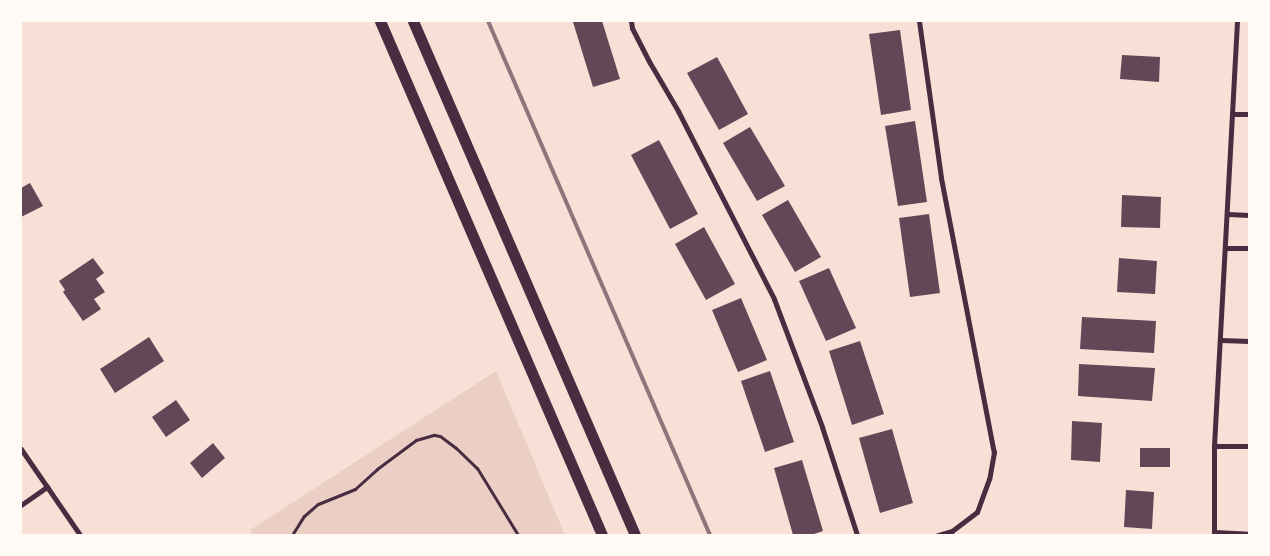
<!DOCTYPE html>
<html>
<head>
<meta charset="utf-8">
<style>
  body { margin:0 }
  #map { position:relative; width:1270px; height:556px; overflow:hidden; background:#f7e1d7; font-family:Lato,sans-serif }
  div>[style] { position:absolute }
  .green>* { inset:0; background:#ebcfc5 }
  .building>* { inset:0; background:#644757 }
  .path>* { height:3px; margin:-1.5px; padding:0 1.5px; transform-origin:1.5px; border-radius:1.5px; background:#4a2c40 }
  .minor>* { height:5px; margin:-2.5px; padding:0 2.5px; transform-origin:2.5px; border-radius:2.5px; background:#4a2c40 }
  .primary>* { height:11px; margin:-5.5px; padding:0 5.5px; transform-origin:5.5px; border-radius:5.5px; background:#4a2c40 }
  .rail>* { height:4px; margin:-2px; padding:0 2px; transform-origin:2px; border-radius:2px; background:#8f747c }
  span { translate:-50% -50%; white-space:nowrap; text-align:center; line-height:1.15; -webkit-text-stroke:5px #fffaf5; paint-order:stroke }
  .frame { position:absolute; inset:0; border:22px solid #fffaf5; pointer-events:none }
</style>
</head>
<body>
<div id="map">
  <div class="green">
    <i style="clip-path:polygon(496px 371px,565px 535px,253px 535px,250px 530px)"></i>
  </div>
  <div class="building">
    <i style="clip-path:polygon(576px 21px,602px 21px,620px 79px,593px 87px,573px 22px)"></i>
    <i style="clip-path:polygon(900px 30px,911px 110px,881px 115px,869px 34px)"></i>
    <i style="clip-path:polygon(1122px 55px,1160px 57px,1159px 82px,1120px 79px)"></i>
    <i style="clip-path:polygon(717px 57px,748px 114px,719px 130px,687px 73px)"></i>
    <i style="clip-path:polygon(915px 121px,927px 202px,898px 206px,885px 126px)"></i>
    <i style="clip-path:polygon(750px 127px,785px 186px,757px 201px,723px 143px)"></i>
    <i style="clip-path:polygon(659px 140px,698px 214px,670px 229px,631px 155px)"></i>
    <i style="clip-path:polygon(30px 183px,43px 206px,21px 217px,21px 188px)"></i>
    <i style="clip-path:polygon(1122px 195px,1161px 197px,1160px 228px,1121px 227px)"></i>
    <i style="clip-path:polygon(788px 200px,821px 257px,795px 272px,762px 215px)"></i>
    <i style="clip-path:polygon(929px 214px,940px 293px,910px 297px,899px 218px)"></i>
    <i style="clip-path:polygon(704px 227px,735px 284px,706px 300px,675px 244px)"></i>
    <i style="clip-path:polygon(93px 258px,104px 273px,96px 279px,105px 292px,94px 299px,101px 309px,83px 321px,63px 292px,65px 290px,59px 281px)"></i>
    <i style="clip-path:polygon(1119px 258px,1157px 261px,1155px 294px,1117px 292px)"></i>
    <i style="clip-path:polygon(829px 268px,856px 328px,826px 341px,799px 281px)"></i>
    <i style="clip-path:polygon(741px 298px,767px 360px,738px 372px,712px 310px)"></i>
    <i style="clip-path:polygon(1082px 317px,1156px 321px,1154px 353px,1080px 349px)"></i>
    <i style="clip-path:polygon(149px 337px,164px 361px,115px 393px,100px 369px)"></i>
    <i style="clip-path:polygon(860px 341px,884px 414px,852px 425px,829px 351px)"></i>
    <i style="clip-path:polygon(1079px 364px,1155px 368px,1152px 401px,1078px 396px)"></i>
    <i style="clip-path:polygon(770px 371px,794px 442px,765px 452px,741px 381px)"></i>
    <i style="clip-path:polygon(176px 400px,190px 420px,166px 437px,152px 417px)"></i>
    <i style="clip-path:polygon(1072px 421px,1102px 423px,1100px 462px,1071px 460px)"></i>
    <i style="clip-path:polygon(892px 429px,913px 503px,880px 513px,859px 438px)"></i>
    <i style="clip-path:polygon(213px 443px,225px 458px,202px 478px,190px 463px)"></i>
    <i style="clip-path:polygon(1140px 448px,1170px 448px,1170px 467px,1140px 467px)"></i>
    <i style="clip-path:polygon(802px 460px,823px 531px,811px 535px,793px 535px,774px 468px)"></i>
    <i style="clip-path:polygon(1126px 490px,1154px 492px,1152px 529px,1124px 527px)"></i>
  </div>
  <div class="path">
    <i style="left:292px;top:535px;width:22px;rotate:-58deg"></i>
    <i style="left:304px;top:516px;width:18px;rotate:-41deg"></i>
    <i style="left:318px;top:504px;width:40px;rotate:-22deg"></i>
    <i style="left:355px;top:489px;width:30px;rotate:-42deg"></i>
    <i style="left:377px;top:469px;width:49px;rotate:-36.6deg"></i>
    <i style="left:416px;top:440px;width:19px;rotate:-16deg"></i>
    <i style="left:434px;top:435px;width:6px;rotate:9deg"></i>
    <i style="left:440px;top:436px;width:20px;rotate:37deg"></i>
    <i style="left:456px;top:448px;width:29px;rotate:44deg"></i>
    <i style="left:477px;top:468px;width:79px;rotate:58.5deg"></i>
  </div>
  <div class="minor">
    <i style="left:631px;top:21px;width:7px;rotate:82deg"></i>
    <i style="left:632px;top:28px;width:39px;rotate:63deg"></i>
    <i style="left:650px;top:63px;width:56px;rotate:59.7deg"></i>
    <i style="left:678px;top:111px;width:211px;rotate:62.9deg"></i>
    <i style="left:774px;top:299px;width:137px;rotate:69.4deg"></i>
    <i style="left:822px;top:427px;width:114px;rotate:72deg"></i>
    <i style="left:919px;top:21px;width:159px;rotate:82deg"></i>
    <i style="left:941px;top:178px;width:279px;rotate:79.1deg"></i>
    <i style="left:994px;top:452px;width:27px;rotate:100deg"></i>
    <i style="left:989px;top:479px;width:35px;rotate:110deg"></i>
    <i style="left:977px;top:512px;width:31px;rotate:143deg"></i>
    <i style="left:952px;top:531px;width:15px;rotate:164deg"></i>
    <i style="left:1232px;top:114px;width:17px"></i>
    <i style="left:1228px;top:214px;width:21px;rotate:3deg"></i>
    <i style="left:1226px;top:248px;width:23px"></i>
    <i style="left:1221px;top:340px;width:28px;rotate:2deg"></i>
    <i style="left:1214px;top:446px;width:35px"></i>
    <i style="left:21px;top:449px;width:104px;rotate:55.5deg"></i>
    <i style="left:21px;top:505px;width:32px;rotate:-35deg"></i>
    <i style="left:1214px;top:532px;width:35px;rotate:3deg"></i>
    <i style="left:1214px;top:535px;width:89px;rotate:-90deg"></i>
    <i style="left:1214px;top:446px;width:426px;rotate:-86.9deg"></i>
  </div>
  <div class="primary">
    <i style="left:380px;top:21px;width:560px;rotate:66.64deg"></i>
    <i style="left:413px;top:21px;width:560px;rotate:66.64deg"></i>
  </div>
  <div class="rail">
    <i style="left:488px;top:21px;width:560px;rotate:66.64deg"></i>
  </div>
  <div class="frame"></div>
</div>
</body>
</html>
